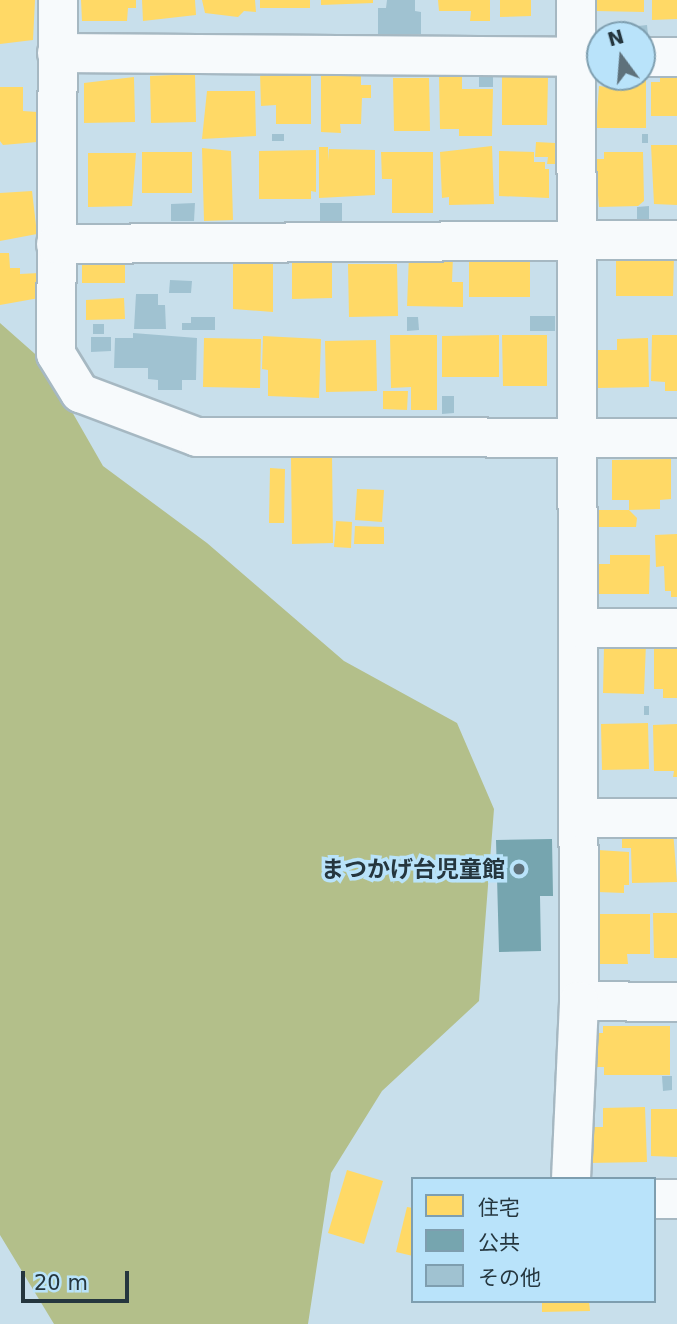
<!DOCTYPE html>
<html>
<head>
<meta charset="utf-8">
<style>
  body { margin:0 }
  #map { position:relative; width:677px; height:1324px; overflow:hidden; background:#c8dfeb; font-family:"DejaVu Sans","Noto Sans JP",sans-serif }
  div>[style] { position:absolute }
  .forest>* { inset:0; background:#b3bf8a }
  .homes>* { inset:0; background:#ffd966 }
  .public>* { inset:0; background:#76a5af }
  .building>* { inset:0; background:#a0c2d1 }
  .roads { filter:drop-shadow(2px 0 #a6b8c2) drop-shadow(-2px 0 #a6b8c2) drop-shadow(0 2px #a6b8c2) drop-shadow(0 -2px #a6b8c2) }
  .minor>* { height:38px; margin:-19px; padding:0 19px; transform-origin:19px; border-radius:19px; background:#f7fafc }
  .dots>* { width:19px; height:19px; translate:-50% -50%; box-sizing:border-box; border:4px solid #b9e3fa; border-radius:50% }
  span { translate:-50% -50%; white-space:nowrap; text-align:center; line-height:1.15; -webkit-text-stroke:7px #b9e3fa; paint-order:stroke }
  .poi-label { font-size:23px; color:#25363e; font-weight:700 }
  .right { translate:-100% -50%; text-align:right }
  .legend { position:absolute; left:411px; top:1177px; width:245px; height:126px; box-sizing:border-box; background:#b9e3fa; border:2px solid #7e9eaf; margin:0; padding:9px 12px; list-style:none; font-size:21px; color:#25363e }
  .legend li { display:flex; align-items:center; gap:14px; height:35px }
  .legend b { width:35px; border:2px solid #7e9eaf }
  .north { position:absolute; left:586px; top:21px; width:70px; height:70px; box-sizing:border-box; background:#b9e3fa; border:2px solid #7e9eaf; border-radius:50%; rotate:344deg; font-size:19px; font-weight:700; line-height:28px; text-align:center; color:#25363e }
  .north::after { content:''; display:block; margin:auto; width:24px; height:32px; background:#5e717b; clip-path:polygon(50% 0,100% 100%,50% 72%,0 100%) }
  .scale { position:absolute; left:21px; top:1271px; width:108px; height:32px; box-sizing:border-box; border:4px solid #25363e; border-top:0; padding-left:9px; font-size:21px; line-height:24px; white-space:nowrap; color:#25363e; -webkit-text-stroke:5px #b9e3fa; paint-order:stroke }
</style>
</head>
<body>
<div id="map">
  <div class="forest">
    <i style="clip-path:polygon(0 323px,43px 361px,103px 466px,207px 543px,344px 661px,457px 723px,494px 809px,479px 1001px,382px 1091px,331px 1173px,308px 1324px,54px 1324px,0 1235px)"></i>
  </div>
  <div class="homes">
    <i style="clip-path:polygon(0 0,35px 0,33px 40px,0 44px)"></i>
    <i style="clip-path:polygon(81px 0,136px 0,136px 8px,128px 8px,127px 21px,82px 21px)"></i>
    <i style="clip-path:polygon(142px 0,195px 0,196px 15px,143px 21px)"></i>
    <i style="clip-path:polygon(202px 0,255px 0,256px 12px,244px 11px,238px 17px,205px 13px)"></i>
    <i style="clip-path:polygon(260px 0,310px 0,310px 8px,260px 8px)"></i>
    <i style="clip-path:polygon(321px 0,373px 0,373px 3px,321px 5px)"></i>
    <i style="clip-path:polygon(438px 0,490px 0,490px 21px,470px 21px,471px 11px,439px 11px)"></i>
    <i style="clip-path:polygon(500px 0,531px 0,531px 16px,500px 17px)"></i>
    <i style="clip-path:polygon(596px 0,644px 0,644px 12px,596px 11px)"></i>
    <i style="clip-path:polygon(652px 0,677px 0,677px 19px,652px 20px)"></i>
    <i style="clip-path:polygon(321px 70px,361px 70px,361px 85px,371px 85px,371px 98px,362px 98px,361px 124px,340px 124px,341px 133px,321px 132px)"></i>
    <i style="clip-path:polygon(311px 71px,311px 124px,276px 124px,276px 105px,261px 106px,260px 73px)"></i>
    <i style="clip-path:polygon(660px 72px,677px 72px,677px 116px,651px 116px,651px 82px,660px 82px)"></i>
    <i style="clip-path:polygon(195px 74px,196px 122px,151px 123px,150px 76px)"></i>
    <i style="clip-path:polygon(439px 74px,462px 74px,462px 89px,493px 89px,492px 136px,459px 136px,459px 129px,440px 129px)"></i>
    <i style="clip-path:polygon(502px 76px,548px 77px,547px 125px,502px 125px)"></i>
    <i style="clip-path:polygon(134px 77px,135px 122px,84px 123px,84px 83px)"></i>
    <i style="clip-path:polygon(606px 77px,646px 77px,646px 128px,596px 128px,599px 86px,606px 87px)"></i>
    <i style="clip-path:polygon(393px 78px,429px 78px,430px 131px,394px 131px)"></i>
    <i style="clip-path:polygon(0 87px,23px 87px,23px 111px,37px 112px,37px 142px,3px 145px,0 141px)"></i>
    <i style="clip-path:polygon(207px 91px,255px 91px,256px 136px,202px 139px)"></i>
    <i style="clip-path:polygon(536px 142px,555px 143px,555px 164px,547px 164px,548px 157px,535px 157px)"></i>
    <i style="clip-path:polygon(651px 145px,677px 145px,677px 205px,654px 204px)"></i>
    <i style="clip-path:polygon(492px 146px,494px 204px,449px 205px,449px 197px,442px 198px,440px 152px)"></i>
    <i style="clip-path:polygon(319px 147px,328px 147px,328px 161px,329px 149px,375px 150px,375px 195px,319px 198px)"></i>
    <i style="clip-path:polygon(202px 148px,231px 151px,233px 220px,204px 221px)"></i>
    <i style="clip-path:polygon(316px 150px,316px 192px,311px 191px,311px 199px,259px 199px,259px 151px)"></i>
    <i style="clip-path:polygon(499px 151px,534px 152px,534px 162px,545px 162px,545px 169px,549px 169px,549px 198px,499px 196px)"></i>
    <i style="clip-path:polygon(142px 152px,192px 152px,192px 193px,142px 193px)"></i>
    <i style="clip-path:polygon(381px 152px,433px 152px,433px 213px,392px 213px,392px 179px,382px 179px)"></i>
    <i style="clip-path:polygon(604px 152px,643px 152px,644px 201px,638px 206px,599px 207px,595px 159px,604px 159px)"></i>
    <i style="clip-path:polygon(88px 153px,136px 153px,132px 206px,88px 207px)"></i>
    <i style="clip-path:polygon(32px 191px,37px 234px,0 241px,0 193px)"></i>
    <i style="clip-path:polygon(0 253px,9px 253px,10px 268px,20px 268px,20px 274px,39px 273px,39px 298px,0 305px)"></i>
    <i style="clip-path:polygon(233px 255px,244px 262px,273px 262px,273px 312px,233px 309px)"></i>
    <i style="clip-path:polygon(409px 255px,453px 256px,452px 282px,463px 282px,463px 307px,407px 306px)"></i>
    <i style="clip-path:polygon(469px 255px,530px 255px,530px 297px,469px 297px)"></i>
    <i style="clip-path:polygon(616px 257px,674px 257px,673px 296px,616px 296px)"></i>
    <i style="clip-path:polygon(332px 258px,332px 298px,292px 299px,292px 259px)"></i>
    <i style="clip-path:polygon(103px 259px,125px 260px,125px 283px,82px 283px,82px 265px,102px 265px)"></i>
    <i style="clip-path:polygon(348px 264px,397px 264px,398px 316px,349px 317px)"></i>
    <i style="clip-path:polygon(124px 298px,125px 319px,86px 320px,86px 300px)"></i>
    <i style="clip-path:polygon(390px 335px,437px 335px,437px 410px,411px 410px,411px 387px,391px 388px)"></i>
    <i style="clip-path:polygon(499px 335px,499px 377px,442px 377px,442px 336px)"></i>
    <i style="clip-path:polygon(502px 335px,547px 335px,547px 386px,503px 386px)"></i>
    <i style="clip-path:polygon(652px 335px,677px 335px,677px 391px,665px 391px,665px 382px,651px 381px)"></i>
    <i style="clip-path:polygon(263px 336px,321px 339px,319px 398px,268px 396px,268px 370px,262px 369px)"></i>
    <i style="clip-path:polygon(204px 338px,261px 339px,260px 388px,203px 387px)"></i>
    <i style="clip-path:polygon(648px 338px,649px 387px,598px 388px,598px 350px,617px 350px,617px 339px)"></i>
    <i style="clip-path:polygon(376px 340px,377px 391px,326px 392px,325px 341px)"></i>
    <i style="clip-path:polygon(383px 391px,408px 391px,407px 410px,383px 409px)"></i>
    <i style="clip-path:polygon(332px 455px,333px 543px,292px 544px,291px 456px)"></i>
    <i style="clip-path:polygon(671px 459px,671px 499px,660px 500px,660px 509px,629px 510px,629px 500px,612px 500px,612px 460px)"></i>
    <i style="clip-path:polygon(270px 468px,285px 469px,284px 523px,269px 523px)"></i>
    <i style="clip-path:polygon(357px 489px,384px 490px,382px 522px,355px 520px)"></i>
    <i style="clip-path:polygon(596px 510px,629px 510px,637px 518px,636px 527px,596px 527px)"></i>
    <i style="clip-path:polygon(336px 521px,352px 522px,351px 548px,334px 547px)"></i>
    <i style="clip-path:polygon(355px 526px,384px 527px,384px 544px,354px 544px)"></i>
    <i style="clip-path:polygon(677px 534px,677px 597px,671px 597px,671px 591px,665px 591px,664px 566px,656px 567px,655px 535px)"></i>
    <i style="clip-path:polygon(610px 555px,650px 555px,649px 594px,597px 594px,597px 564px,610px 564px)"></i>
    <i style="clip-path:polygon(623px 643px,646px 643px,644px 694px,603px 693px,604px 647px,623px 648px)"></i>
    <i style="clip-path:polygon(654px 647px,677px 647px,677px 698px,663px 698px,663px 689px,654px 689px)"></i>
    <i style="clip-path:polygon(648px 723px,649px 769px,602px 770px,601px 724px)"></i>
    <i style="clip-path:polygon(677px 724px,677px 777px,673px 777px,674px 771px,654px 771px,653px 725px)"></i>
    <i style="clip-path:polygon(673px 830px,677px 882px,632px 883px,631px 848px,622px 848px,622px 834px)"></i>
    <i style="clip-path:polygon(598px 850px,629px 852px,629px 885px,624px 885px,624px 893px,598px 892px)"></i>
    <i style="clip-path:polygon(653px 913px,677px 913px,677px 958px,654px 958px)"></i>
    <i style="clip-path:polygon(599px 914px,650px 914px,650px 954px,627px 954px,628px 964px,599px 964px)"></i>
    <i style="clip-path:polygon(603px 1026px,670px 1026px,670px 1075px,604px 1075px,604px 1067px,592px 1067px,592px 1033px,603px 1033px)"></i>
    <i style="clip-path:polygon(645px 1107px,647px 1162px,588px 1163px,588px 1136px,593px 1136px,593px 1127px,603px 1127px,603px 1108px)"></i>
    <i style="clip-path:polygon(651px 1109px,677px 1109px,677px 1157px,651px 1156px)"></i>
    <i style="clip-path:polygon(347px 1170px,383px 1181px,364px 1244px,328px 1233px)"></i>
    <i style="clip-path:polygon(407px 1207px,413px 1208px,413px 1256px,396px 1252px)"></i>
    <i style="clip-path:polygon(542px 1301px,589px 1301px,590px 1311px,542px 1312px)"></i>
  </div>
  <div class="public">
    <i style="clip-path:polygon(552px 839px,553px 896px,540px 896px,541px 951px,499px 952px,496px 840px)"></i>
  </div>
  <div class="building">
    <i style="clip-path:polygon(387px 0,415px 0,415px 11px,421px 12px,421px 34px,378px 34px,378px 8px,386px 8px)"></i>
    <i style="clip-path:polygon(647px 25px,648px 35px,638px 35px,638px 26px)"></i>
    <i style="clip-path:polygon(479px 66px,493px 66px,493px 87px,479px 87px)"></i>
    <i style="clip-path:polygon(272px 134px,284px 134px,284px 141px,272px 141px)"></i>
    <i style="clip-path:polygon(642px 134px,648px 134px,648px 143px,642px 143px)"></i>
    <i style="clip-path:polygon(195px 203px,194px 221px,171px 221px,171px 204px)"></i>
    <i style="clip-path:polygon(320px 203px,342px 203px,342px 223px,320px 223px)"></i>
    <i style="clip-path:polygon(649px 206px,649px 219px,637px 220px,637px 207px)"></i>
    <i style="clip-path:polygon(170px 280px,192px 281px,191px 293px,169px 293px)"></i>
    <i style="clip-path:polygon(136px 294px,158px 294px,158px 305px,165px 305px,166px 329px,134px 329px)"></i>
    <i style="clip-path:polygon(530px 316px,555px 316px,555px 331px,530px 331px)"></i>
    <i style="clip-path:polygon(191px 317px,215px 317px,215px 330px,182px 330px,182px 323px,191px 323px)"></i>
    <i style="clip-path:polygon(407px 317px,418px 317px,419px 330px,407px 331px)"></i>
    <i style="clip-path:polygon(93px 324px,104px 324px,104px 334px,93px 334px)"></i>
    <i style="clip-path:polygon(133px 333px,197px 338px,196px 380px,182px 380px,182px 390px,158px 390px,158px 380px,148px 379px,148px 368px,114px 368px,115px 338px,133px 338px)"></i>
    <i style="clip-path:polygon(91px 337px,111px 337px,111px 351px,91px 352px)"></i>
    <i style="clip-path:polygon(442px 396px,454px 396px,454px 413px,442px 414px)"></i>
    <i style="clip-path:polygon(644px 706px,649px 706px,649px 715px,644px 715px)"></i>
    <i style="clip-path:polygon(662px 1076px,672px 1076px,672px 1090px,663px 1091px)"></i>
  </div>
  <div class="roads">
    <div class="minor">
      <i style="left:58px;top:0;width:354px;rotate:90.3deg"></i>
      <i style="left:56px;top:354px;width:46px;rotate:58.4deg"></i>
      <i style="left:80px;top:393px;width:125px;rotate:20.6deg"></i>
      <i style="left:197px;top:437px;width:480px;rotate:0.1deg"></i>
      <i style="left:576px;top:0;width:1001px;rotate:89.83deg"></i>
      <i style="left:579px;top:1001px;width:98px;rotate:0.6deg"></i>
      <i style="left:57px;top:53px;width:543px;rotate:0.42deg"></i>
      <i style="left:642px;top:57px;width:35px"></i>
      <i style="left:56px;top:244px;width:621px;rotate:-0.37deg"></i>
      <i style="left:578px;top:628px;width:99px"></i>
      <i style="left:578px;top:818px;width:99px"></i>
      <i style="left:571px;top:1179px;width:178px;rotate:-87.4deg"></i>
      <i style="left:654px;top:1199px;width:23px"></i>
    </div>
  </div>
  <div class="dots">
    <i style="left:519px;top:869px;background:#5e717b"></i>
  </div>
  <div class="poi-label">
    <span class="right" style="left:505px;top:869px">まつかげ台児童館</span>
  </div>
  <ul class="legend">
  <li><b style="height:19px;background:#ffd966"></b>住宅</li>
  <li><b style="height:19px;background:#76a5af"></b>公共</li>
  <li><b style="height:19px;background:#a0c2d1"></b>その他</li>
  </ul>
  <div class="north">N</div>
  <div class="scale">20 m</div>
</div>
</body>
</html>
